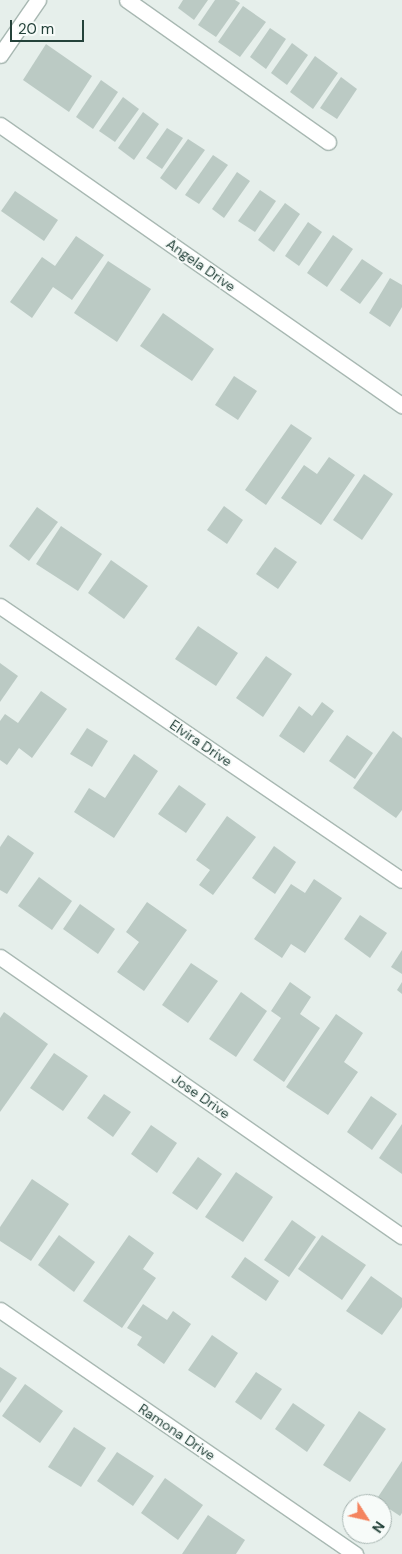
<!DOCTYPE html>
<html>
<head>
<meta charset="utf-8">
<style>
  body { margin:0 }
  #map { position:relative; width:402px; height:1554px; overflow:hidden; background:#e6efeb; font-family:"DM Sans",sans-serif }
  div>[style] { position:absolute }
  .building>* { inset:0; background:#bbcac4 }
  .roads { filter:drop-shadow(1px 0 #a8b8b2) drop-shadow(-1px 0 #a8b8b2) drop-shadow(0 1px #a8b8b2) drop-shadow(0 -1px #a8b8b2) }
  .minor>* { height:15px; margin:-7.5px; padding:0 7.5px; transform-origin:7.5px; border-radius:7.5px; background:#fff }
  span { translate:-50% -50%; white-space:nowrap; text-align:center; line-height:1.15; -webkit-text-stroke:4px #f7fbf9; paint-order:stroke }
  .street-label { font-size:14px; color:#24423a }
  .north { position:absolute; left:342px; top:1494px; width:50px; height:50px; box-sizing:border-box; background:#f7fbf9; border:1px solid #a3b1ad; border-radius:50%; rotate:125deg; font-size:14px; font-weight:700; line-height:20px; text-align:center; color:#24423a }
  .north::after { content:''; display:block; margin:auto; width:18px; height:22px; background:#f4845f; clip-path:polygon(50% 0,100% 100%,50% 72%,0 100%) }
  .scale { position:absolute; left:10px; top:20px; width:74px; height:22px; box-sizing:border-box; border:2px solid #24423a; border-top:0; padding-left:6px; font-size:15px; line-height:18px; white-space:nowrap; color:#24423a; -webkit-text-stroke:4px #f7fbf9; paint-order:stroke }
</style>
</head>
<body>
<div id="map">
  <div class="building">
    <i style="clip-path:polygon(183px 0,208px 0,194px 20px,178px 8px)"></i>
    <i style="clip-path:polygon(215px 0,235px 0,240px 3px,216px 37px,198px 25px)"></i>
    <i style="clip-path:polygon(243px 6px,266px 22px,240px 57px,218px 42px)"></i>
    <i style="clip-path:polygon(270px 28px,286px 39px,266px 69px,250px 57px)"></i>
    <i style="clip-path:polygon(292px 43px,308px 55px,287px 85px,271px 73px)"></i>
    <i style="clip-path:polygon(46px 44px,92px 76px,69px 112px,23px 80px)"></i>
    <i style="clip-path:polygon(315px 56px,338px 73px,313px 109px,290px 92px)"></i>
    <i style="clip-path:polygon(341px 77px,357px 89px,337px 119px,320px 108px)"></i>
    <i style="clip-path:polygon(101px 80px,118px 92px,93px 129px,76px 117px)"></i>
    <i style="clip-path:polygon(123px 97px,139px 109px,115px 142px,99px 131px)"></i>
    <i style="clip-path:polygon(143px 112px,159px 124px,134px 160px,118px 148px)"></i>
    <i style="clip-path:polygon(167px 128px,183px 138px,162px 169px,146px 158px)"></i>
    <i style="clip-path:polygon(188px 139px,205px 150px,176px 190px,160px 178px)"></i>
    <i style="clip-path:polygon(213px 155px,228px 165px,199px 204px,185px 195px)"></i>
    <i style="clip-path:polygon(237px 172px,250px 181px,224px 218px,212px 209px)"></i>
    <i style="clip-path:polygon(260px 190px,276px 201px,255px 232px,238px 221px)"></i>
    <i style="clip-path:polygon(15px 191px,58px 220px,44px 241px,1px 211px)"></i>
    <i style="clip-path:polygon(285px 203px,300px 214px,274px 252px,258px 240px)"></i>
    <i style="clip-path:polygon(308px 222px,322px 232px,299px 266px,285px 256px)"></i>
    <i style="clip-path:polygon(333px 235px,353px 249px,327px 287px,307px 273px)"></i>
    <i style="clip-path:polygon(76px 236px,104px 255px,72px 300px,53px 287px,32px 318px,10px 302px,42px 257px,55px 266px)"></i>
    <i style="clip-path:polygon(362px 259px,383px 273px,360px 304px,340px 290px)"></i>
    <i style="clip-path:polygon(108px 261px,151px 289px,117px 342px,74px 313px)"></i>
    <i style="clip-path:polygon(390px 278px,402px 285px,402px 307px,390px 327px,369px 313px)"></i>
    <i style="clip-path:polygon(163px 313px,214px 349px,192px 381px,140px 346px)"></i>
    <i style="clip-path:polygon(234px 376px,257px 391px,238px 420px,215px 405px)"></i>
    <i style="clip-path:polygon(291px 424px,312px 438px,266px 505px,245px 490px)"></i>
    <i style="clip-path:polygon(329px 457px,355px 475px,321px 525px,281px 498px,304px 465px,317px 474px)"></i>
    <i style="clip-path:polygon(364px 474px,393px 494px,362px 540px,333px 520px)"></i>
    <i style="clip-path:polygon(224px 506px,243px 520px,227px 544px,207px 530px)"></i>
    <i style="clip-path:polygon(37px 507px,58px 522px,29px 561px,9px 546px)"></i>
    <i style="clip-path:polygon(61px 526px,102px 554px,78px 591px,36px 564px)"></i>
    <i style="clip-path:polygon(275px 547px,297px 562px,278px 589px,256px 574px)"></i>
    <i style="clip-path:polygon(111px 560px,148px 586px,124px 619px,88px 593px)"></i>
    <i style="clip-path:polygon(198px 626px,238px 653px,216px 686px,175px 659px)"></i>
    <i style="clip-path:polygon(266px 656px,292px 674px,263px 717px,236px 698px)"></i>
    <i style="clip-path:polygon(0 663px,18px 676px,0 702px)"></i>
    <i style="clip-path:polygon(41px 691px,67px 709px,32px 758px,19px 748px,7px 765px,0 760px,0 721px,5px 714px,18px 723px)"></i>
    <i style="clip-path:polygon(322px 702px,334px 711px,304px 753px,279px 736px,299px 706px,312px 716px)"></i>
    <i style="clip-path:polygon(87px 728px,108px 741px,92px 767px,70px 754px)"></i>
    <i style="clip-path:polygon(393px 731px,402px 738px,402px 810px,396px 818px,353px 788px)"></i>
    <i style="clip-path:polygon(347px 735px,373px 753px,355px 779px,329px 761px)"></i>
    <i style="clip-path:polygon(134px 754px,158px 771px,114px 838px,74px 812px,89px 788px,105px 798px)"></i>
    <i style="clip-path:polygon(179px 785px,206px 804px,186px 833px,158px 814px)"></i>
    <i style="clip-path:polygon(227px 816px,256px 837px,213px 895px,199px 885px,210px 870px,196px 860px)"></i>
    <i style="clip-path:polygon(8px 835px,34px 853px,7px 894px,0 890px,0 847px)"></i>
    <i style="clip-path:polygon(274px 846px,296px 862px,275px 894px,252px 878px)"></i>
    <i style="clip-path:polygon(39px 877px,72px 901px,52px 930px,18px 906px)"></i>
    <i style="clip-path:polygon(314px 879px,342px 898px,305px 953px,291px 944px,282px 958px,254px 939px,291px 884px,305px 893px)"></i>
    <i style="clip-path:polygon(147px 902px,187px 930px,144px 991px,117px 972px,139px 942px,126px 932px)"></i>
    <i style="clip-path:polygon(80px 904px,115px 929px,98px 954px,63px 929px)"></i>
    <i style="clip-path:polygon(360px 915px,387px 933px,370px 958px,344px 939px)"></i>
    <i style="clip-path:polygon(402px 950px,402px 974px,391px 967px)"></i>
    <i style="clip-path:polygon(191px 963px,218px 981px,188px 1023px,162px 1005px)"></i>
    <i style="clip-path:polygon(290px 982px,311px 997px,300px 1014px,320px 1028px,284px 1082px,253px 1060px,281px 1018px,271px 1011px)"></i>
    <i style="clip-path:polygon(402px 982px,402px 994px,397px 990px)"></i>
    <i style="clip-path:polygon(241px 992px,267px 1011px,236px 1057px,209px 1039px)"></i>
    <i style="clip-path:polygon(4px 1012px,48px 1044px,0 1112px,0 1018px)"></i>
    <i style="clip-path:polygon(336px 1014px,363px 1033px,344px 1062px,358px 1072px,328px 1115px,286px 1087px)"></i>
    <i style="clip-path:polygon(54px 1053px,88px 1076px,63px 1111px,30px 1088px)"></i>
    <i style="clip-path:polygon(104px 1094px,131px 1112px,113px 1137px,87px 1118px)"></i>
    <i style="clip-path:polygon(371px 1096px,397px 1114px,372px 1150px,347px 1132px)"></i>
    <i style="clip-path:polygon(402px 1124px,402px 1174px,379px 1158px)"></i>
    <i style="clip-path:polygon(151px 1125px,177px 1143px,157px 1173px,131px 1154px)"></i>
    <i style="clip-path:polygon(198px 1157px,222px 1174px,197px 1210px,172px 1193px)"></i>
    <i style="clip-path:polygon(236px 1172px,273px 1197px,243px 1242px,205px 1217px)"></i>
    <i style="clip-path:polygon(32px 1179px,69px 1204px,31px 1261px,0 1241px,0 1227px)"></i>
    <i style="clip-path:polygon(292px 1220px,316px 1237px,289px 1277px,264px 1260px)"></i>
    <i style="clip-path:polygon(59px 1235px,95px 1262px,74px 1292px,38px 1265px)"></i>
    <i style="clip-path:polygon(129px 1235px,154px 1253px,143px 1269px,156px 1278px,122px 1328px,83px 1301px)"></i>
    <i style="clip-path:polygon(322px 1235px,366px 1265px,342px 1300px,298px 1269px)"></i>
    <i style="clip-path:polygon(245px 1257px,279px 1281px,266px 1301px,231px 1277px)"></i>
    <i style="clip-path:polygon(371px 1276px,402px 1298px,402px 1307px,382px 1335px,346px 1311px)"></i>
    <i style="clip-path:polygon(143px 1304px,167px 1320px,173px 1311px,191px 1324px,164px 1364px,137px 1345px,142px 1337px,127px 1328px)"></i>
    <i style="clip-path:polygon(212px 1335px,238px 1353px,215px 1388px,188px 1370px)"></i>
    <i style="clip-path:polygon(0 1367px,17px 1378px,0 1403px)"></i>
    <i style="clip-path:polygon(256px 1372px,282px 1389px,261px 1420px,235px 1402px)"></i>
    <i style="clip-path:polygon(25px 1384px,63px 1411px,40px 1443px,2px 1416px)"></i>
    <i style="clip-path:polygon(293px 1403px,325px 1425px,307px 1452px,275px 1429px)"></i>
    <i style="clip-path:polygon(359px 1411px,386px 1429px,350px 1482px,323px 1465px)"></i>
    <i style="clip-path:polygon(74px 1427px,106px 1448px,81px 1487px,48px 1467px)"></i>
    <i style="clip-path:polygon(117px 1452px,154px 1476px,133px 1506px,97px 1481px)"></i>
    <i style="clip-path:polygon(402px 1461px,402px 1513px,400px 1516px,376px 1500px)"></i>
    <i style="clip-path:polygon(165px 1478px,203px 1505px,178px 1540px,141px 1513px)"></i>
    <i style="clip-path:polygon(208px 1515px,245px 1540px,236px 1554px,182px 1554px)"></i>
  </div>
  <div class="roads">
    <div class="minor">
      <i style="left:127px;top:0;width:246px;rotate:35.2deg"></i>
      <i style="left:0;top:55px;width:67px;rotate:-55.4deg"></i>
      <i style="left:0;top:125px;width:490px;rotate:34.9deg"></i>
      <i style="left:0;top:606px;width:486px;rotate:34.3deg"></i>
      <i style="left:0;top:957px;width:489px;rotate:34.8deg"></i>
      <i style="left:0;top:1310px;width:431px;rotate:34.5deg"></i>
    </div>
  </div>
  <div class="street-label">
    <span style="left:201px;top:265px;rotate:35deg">Angela Drive</span>
    <span style="left:201px;top:743px;rotate:34deg">Elvira Drive</span>
    <span style="left:201px;top:1096px;rotate:35deg">Jose Drive</span>
    <span style="left:177px;top:1432px;rotate:34deg">Ramona Drive</span>
  </div>
  <div class="north">N</div>
  <div class="scale">20 m</div>
</div>
</body>
</html>
